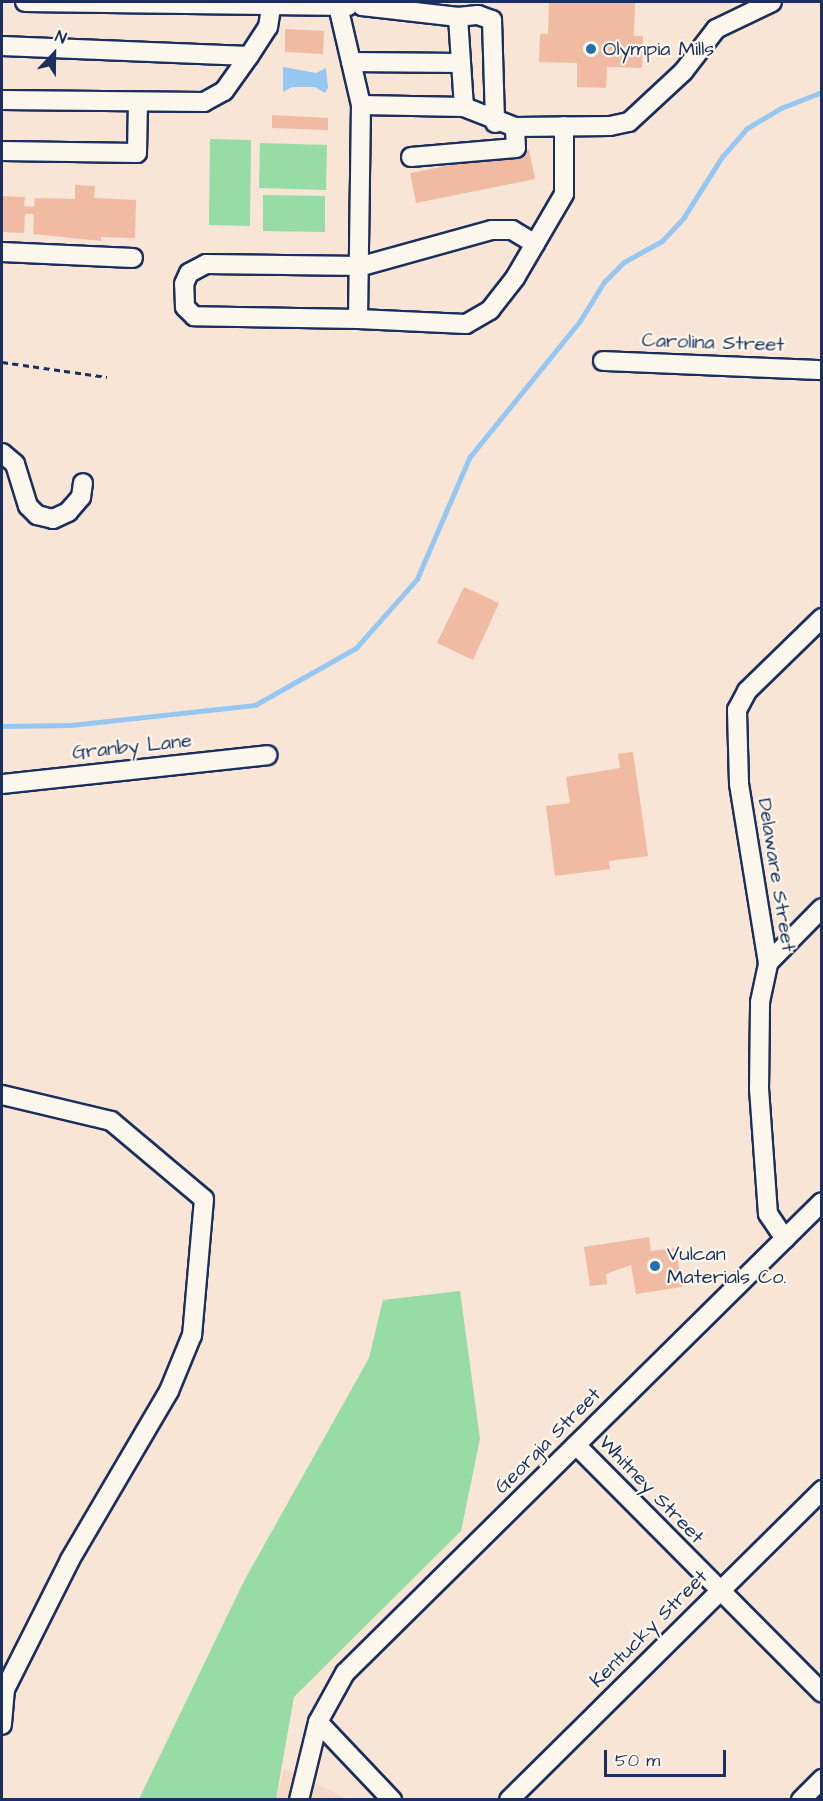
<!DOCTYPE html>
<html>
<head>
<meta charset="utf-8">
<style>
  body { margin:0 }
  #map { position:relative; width:823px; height:1801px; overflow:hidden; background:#f8e5d6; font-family:"Architects Daughter",sans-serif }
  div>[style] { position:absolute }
  .built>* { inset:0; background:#f6d8c7 }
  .green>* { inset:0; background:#97dba6 }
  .water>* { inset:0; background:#96c7f2 }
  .stream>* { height:4.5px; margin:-2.25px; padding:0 2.25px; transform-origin:2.25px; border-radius:2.25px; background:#96c7f2 }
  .building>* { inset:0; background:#f0baa3 }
  .path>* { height:3px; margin-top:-1.5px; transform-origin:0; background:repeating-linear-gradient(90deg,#1b2f5e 0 6px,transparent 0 10.5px) }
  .roads { filter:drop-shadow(2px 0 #1b2f5e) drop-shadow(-2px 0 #1b2f5e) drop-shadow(0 2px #1b2f5e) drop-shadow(0 -2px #1b2f5e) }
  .minor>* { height:18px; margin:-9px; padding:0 9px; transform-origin:9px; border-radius:9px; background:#fbf7ec }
  .dots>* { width:16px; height:16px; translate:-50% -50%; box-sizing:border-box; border:3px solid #fbf7ec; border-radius:50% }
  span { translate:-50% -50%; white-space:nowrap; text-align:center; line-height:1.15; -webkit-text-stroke:4.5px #fbf7ec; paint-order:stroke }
  .poi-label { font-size:20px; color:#1b2f5e }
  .left { translate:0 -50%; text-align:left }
  .street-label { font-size:20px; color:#1b2f5e }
  .frame { position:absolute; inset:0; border:3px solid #1b2f5e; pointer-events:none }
  .north { position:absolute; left:24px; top:24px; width:60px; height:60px; -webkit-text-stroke:4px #fbf7ec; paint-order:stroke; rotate:22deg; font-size:16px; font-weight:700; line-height:24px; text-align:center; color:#1b2f5e }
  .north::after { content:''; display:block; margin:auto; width:21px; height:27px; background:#1b2f5e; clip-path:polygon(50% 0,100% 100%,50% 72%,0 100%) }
  .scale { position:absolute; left:604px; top:1750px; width:122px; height:27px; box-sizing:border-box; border:3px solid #1b2f5e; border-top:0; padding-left:8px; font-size:18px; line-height:21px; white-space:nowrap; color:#1b2f5e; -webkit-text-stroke:4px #fbf7ec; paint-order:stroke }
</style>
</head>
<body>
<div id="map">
  <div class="built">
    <i style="clip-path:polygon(284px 1768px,348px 1799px,276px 1800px)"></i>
  </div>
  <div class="green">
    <i style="clip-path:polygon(210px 139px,251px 140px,250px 226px,209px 225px)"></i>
    <i style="clip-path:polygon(260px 143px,327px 145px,326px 190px,259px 188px)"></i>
    <i style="clip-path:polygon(263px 195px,325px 196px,325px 232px,263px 231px)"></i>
    <i style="clip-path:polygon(460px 1291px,480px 1439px,461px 1531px,294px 1697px,276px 1799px,139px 1799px,244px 1581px,369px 1358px,383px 1300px)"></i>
  </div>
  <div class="water">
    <i style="clip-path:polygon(283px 67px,316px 73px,326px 68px,328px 88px,325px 93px,315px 87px,292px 87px,283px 92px)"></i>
  </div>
  <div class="stream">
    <i style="left:2px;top:726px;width:69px;rotate:-0.8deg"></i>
    <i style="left:71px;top:725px;width:185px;rotate:-6.2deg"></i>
    <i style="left:255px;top:705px;width:116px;rotate:-29.4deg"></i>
    <i style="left:356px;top:648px;width:92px;rotate:-48.5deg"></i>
    <i style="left:417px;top:579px;width:132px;rotate:-66.7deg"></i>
    <i style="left:469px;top:458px;width:176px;rotate:-51deg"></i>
    <i style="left:580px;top:321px;width:46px;rotate:-58.4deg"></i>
    <i style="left:604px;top:282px;width:28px;rotate:-45deg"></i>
    <i style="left:624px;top:262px;width:43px;rotate:-28.9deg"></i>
    <i style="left:662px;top:241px;width:33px;rotate:-47deg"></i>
    <i style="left:684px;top:217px;width:71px;rotate:-57.7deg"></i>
    <i style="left:722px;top:157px;width:37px;rotate:-49deg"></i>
    <i style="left:746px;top:129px;width:41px;rotate:-31deg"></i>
    <i style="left:781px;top:108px;width:44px;rotate:-21.3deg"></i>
  </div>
  <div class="building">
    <i style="clip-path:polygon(549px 2px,635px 2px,634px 36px,643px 36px,642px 68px,607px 67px,606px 88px,577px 87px,577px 63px,539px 62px,540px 34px,548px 34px)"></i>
    <i style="clip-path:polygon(285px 29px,324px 31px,323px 54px,285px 52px)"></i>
    <i style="clip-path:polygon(272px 115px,328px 118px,328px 130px,272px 128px)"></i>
    <i style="clip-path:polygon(529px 150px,535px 179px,416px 203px,410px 173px)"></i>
    <i style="clip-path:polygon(75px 185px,95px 186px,94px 198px,136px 200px,135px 238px,101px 237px,101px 241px,33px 234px,34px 214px,25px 214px,24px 233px,2px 232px,2px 196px,25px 197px,24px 206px,34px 207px,35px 198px,75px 199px)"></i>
    <i style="clip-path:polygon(464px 587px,499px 603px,473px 660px,437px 643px)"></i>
    <i style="clip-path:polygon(633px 752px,648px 856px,609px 861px,610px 869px,555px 876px,546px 806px,570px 803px,566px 777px,620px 768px,618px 754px)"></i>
    <i style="clip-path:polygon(649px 1237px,651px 1251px,676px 1248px,682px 1287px,636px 1294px,631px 1265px,606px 1274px,607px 1284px,590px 1286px,584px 1247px)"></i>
  </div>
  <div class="path">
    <i style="left:2px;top:362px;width:106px;rotate:8.1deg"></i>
  </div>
  <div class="roads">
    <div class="minor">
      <i style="left:25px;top:2px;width:323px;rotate:0.7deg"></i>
      <i style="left:361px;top:2px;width:4px;rotate:76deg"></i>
      <i style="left:362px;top:6px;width:97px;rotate:6.5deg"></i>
      <i style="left:458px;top:17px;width:90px;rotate:86.2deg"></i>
      <i style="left:464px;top:107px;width:55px;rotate:21.4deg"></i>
      <i style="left:515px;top:127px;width:95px;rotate:-0.6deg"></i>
      <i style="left:610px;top:126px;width:19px;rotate:-12deg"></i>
      <i style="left:629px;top:122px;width:74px;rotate:-42.8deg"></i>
      <i style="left:683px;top:72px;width:54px;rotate:-52.5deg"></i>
      <i style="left:716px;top:29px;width:62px;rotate:-25.7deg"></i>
      <i style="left:338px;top:6px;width:102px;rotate:76.9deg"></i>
      <i style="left:361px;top:105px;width:214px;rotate:90.8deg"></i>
      <i style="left:358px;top:319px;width:108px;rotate:2.7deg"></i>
      <i style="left:466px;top:324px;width:28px;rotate:-30deg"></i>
      <i style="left:490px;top:310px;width:41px;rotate:-52deg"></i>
      <i style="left:515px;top:278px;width:97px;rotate:-59.7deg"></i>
      <i style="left:564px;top:194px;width:68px;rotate:-90deg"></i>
      <i style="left:458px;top:17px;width:20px;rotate:-6deg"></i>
      <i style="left:478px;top:15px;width:15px;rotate:20deg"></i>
      <i style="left:492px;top:20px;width:103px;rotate:88.3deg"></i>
      <i style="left:2px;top:46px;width:247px;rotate:2.3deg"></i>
      <i style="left:351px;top:62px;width:110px;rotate:0.5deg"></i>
      <i style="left:2px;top:100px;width:202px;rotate:0.6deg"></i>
      <i style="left:204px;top:102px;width:23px;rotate:-29deg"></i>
      <i style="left:224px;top:91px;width:43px;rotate:-54.5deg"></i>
      <i style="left:249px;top:56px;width:35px;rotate:-57deg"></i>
      <i style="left:268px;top:27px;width:25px;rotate:-81deg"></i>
      <i style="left:361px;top:105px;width:103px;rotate:1.1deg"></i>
      <i style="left:2px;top:151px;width:135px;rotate:0.8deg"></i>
      <i style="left:137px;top:153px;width:51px;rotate:-88.9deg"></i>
      <i style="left:411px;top:157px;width:105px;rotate:-4.9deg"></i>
      <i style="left:516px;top:148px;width:21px;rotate:-93deg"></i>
      <i style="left:2px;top:252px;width:131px;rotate:2.6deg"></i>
      <i style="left:358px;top:319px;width:164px;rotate:-179deg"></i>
      <i style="left:194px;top:316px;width:13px;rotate:-135deg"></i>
      <i style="left:185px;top:307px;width:23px;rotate:-92deg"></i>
      <i style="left:184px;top:284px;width:12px;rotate:-66deg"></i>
      <i style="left:189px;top:273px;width:19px;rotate:-28deg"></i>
      <i style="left:206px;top:264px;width:156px;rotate:0.7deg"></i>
      <i style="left:362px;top:266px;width:135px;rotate:-15.5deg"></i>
      <i style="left:492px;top:230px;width:20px"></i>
      <i style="left:512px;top:230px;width:27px;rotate:31deg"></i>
      <i style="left:603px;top:361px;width:219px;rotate:2.4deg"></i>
      <i style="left:2px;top:453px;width:17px;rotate:40deg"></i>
      <i style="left:15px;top:464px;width:44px;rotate:72.8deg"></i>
      <i style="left:28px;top:506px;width:13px;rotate:45deg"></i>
      <i style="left:37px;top:515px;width:16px;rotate:14deg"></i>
      <i style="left:53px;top:519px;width:17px;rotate:-25deg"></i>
      <i style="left:68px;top:512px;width:20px;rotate:-49deg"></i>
      <i style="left:81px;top:497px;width:14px;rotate:-82deg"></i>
      <i style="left:2px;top:784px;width:267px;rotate:-6.2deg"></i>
      <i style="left:768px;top:963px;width:77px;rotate:-45.5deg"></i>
      <i style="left:2px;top:1095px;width:112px;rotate:13.4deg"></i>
      <i style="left:111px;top:1121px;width:121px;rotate:40deg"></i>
      <i style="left:204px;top:1199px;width:137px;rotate:95deg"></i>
      <i style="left:192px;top:1335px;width:61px;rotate:112.3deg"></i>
      <i style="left:169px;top:1391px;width:196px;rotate:120.4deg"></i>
      <i style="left:70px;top:1560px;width:144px;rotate:116.7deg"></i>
      <i style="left:5px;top:1689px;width:36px;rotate:95deg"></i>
      <i style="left:785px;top:1239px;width:30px;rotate:-124deg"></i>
      <i style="left:768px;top:1214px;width:125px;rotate:-94.1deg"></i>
      <i style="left:759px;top:1089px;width:87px;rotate:-89.3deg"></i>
      <i style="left:760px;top:1002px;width:40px;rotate:-78deg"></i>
      <i style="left:768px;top:963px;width:182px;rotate:-99.2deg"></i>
      <i style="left:739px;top:783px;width:73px;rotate:-91.6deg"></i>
      <i style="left:737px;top:710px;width:21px;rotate:-62deg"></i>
      <i style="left:747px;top:691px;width:105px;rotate:-44.2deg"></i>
      <i style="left:576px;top:1445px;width:349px;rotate:45.2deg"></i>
      <i style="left:318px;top:1722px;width:108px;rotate:46.5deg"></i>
      <i style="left:299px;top:1800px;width:80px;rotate:-76.3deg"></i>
      <i style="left:318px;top:1722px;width:56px;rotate:-61.1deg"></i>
      <i style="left:345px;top:1673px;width:670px;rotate:-44.64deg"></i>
      <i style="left:509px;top:1800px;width:441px;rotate:-44.7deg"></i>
      <i style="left:801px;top:1800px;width:30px;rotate:-45deg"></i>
    </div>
  </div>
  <div class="dots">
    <i style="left:591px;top:49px;background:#1f6fb2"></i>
    <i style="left:655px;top:1266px;background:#1f6fb2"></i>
  </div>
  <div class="poi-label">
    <span class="left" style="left:603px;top:49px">Olympia Mills</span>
    <span class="left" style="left:667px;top:1266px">Vulcan<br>Materials Co.</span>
  </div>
  <div class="street-label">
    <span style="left:713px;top:343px;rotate:2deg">Carolina Street</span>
    <span style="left:132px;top:747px;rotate:-6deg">Granby Lane</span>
    <span style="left:776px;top:875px;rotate:81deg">Delaware Street</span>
    <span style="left:548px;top:1441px;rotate:-45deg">Georgia Street</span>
    <span style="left:651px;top:1490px;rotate:46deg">Whitney Street</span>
    <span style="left:649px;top:1629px;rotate:-45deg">Kentucky Street</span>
  </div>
  <div class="frame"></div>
  <div class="north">N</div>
  <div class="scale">50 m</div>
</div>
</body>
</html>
